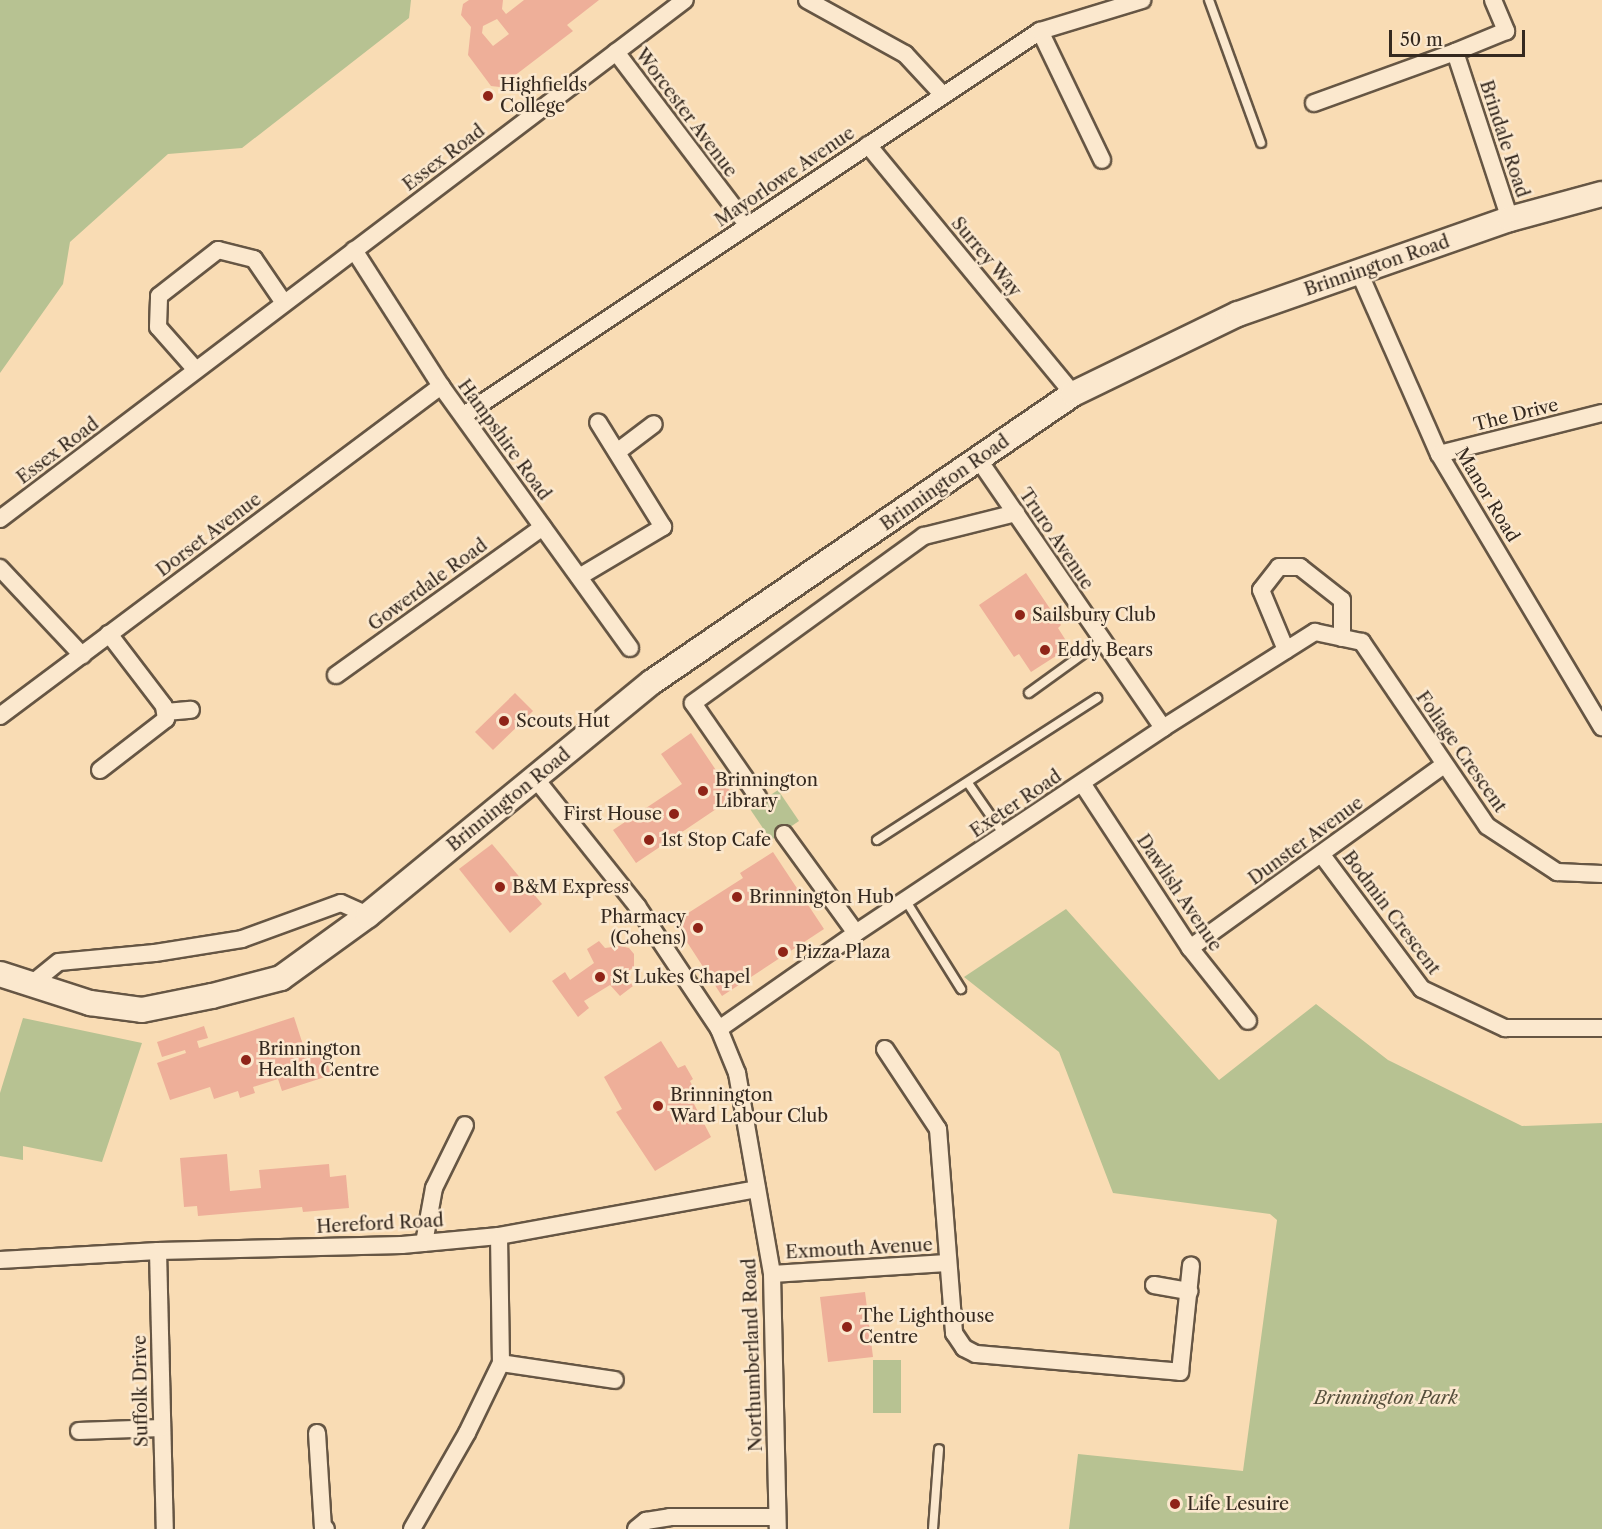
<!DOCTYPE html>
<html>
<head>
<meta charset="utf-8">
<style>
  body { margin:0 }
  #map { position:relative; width:1602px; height:1529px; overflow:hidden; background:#f9dcb4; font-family:"Libre Caslon Text",serif }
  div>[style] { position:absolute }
  .green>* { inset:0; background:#b7c292 }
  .building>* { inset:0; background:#eeaf99 }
  .roads { filter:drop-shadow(2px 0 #665644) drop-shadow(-2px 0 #665644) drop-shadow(0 2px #665644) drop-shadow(0 -2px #665644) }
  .lane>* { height:8px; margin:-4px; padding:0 4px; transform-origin:4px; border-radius:4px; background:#fbe8ce }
  .street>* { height:16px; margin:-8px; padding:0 8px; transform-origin:8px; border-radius:8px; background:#fbe8ce }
  .secondary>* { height:24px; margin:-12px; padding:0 12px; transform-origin:12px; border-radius:12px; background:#fbe8ce }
  .dots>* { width:16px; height:16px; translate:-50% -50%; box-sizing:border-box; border:3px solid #fbe8ce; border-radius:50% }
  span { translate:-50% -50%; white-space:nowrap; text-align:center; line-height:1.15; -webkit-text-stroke:5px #fbe8ce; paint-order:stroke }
  .poi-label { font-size:18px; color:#35291f }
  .left { translate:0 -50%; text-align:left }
  .right { translate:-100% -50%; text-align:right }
  .street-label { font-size:18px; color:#35291f }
  .park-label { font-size:18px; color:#564f3c; font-style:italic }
  .scale { position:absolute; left:1389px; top:30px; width:136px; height:27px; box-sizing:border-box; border:3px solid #35291f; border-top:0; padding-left:8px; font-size:18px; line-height:21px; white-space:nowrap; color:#35291f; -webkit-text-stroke:4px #fbe8ce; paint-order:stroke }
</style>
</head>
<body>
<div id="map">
  <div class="green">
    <i style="clip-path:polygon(0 0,411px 0,409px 18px,242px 148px,168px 154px,70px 242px,63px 284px,0 373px)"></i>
    <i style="clip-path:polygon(778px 790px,799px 821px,771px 840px,750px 809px)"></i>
    <i style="clip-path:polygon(1066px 909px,1219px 1080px,1316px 1004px,1388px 1060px,1522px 1126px,1602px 1123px,1602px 1529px,1069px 1529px,1078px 1454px,1243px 1471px,1277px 1220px,1270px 1214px,1113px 1193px,1059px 1052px,964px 977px)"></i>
    <i style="clip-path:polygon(23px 1018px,142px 1043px,102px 1162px,23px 1146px,23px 1160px,0 1156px,0 1093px)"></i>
    <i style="clip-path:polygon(873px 1360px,901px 1360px,901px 1413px,873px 1413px)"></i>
  </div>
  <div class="building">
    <i style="clip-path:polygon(evenodd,469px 0,503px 0,502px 9px,506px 14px,524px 0,599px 0,567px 25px,573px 31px,500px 87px,491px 86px,468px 55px,471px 27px,461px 15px,463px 4px,469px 0,497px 19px,509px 34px,493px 46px,482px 33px,483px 26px,497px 19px)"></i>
    <i style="clip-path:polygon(1026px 573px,1061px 625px,1058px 628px,1070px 647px,1031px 672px,1019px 654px,1014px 657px,979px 605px)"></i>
    <i style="clip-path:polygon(515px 693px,533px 711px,493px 750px,475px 732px)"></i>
    <i style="clip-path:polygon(691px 733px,734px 797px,636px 863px,613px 830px,682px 784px,661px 754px)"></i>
    <i style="clip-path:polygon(492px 844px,542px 904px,510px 933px,459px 869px)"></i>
    <i style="clip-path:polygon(773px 852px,824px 929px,722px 996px,674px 922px,743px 878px,740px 873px)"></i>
    <i style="clip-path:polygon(599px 941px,605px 948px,620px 946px,629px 948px,634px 954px,634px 967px,624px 974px,633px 986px,620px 996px,610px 985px,584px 1001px,589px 1008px,578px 1017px,552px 981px,565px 972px,570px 980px,594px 963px,587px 949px)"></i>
    <i style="clip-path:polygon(294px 1017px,304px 1048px,321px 1043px,331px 1075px,282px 1091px,278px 1079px,253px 1087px,255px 1093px,240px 1098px,238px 1091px,214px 1099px,210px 1087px,170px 1100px,157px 1063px,186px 1053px,185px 1050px,162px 1057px,157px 1042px,204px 1026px,208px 1038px,197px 1041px,199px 1048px)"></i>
    <i style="clip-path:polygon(661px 1041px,678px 1068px,685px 1065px,693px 1079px,690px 1081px,700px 1101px,694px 1104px,711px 1137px,655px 1171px,616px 1112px,622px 1109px,604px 1077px)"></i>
    <i style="clip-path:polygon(227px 1154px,230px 1191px,261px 1188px,259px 1170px,329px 1164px,330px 1177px,346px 1175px,349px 1208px,303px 1212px,302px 1207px,198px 1216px,197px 1206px,184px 1207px,180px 1158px)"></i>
    <i style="clip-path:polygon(865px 1292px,873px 1357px,828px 1362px,820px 1297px)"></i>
  </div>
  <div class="roads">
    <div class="lane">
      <i style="left:1209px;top:0;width:152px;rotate:70deg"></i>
      <i style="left:1029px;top:693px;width:89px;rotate:-35.8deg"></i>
      <i style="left:968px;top:783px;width:63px;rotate:55.3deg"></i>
      <i style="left:877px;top:840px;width:262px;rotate:-32.8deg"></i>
      <i style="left:906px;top:901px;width:104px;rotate:58deg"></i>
      <i style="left:933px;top:1529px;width:80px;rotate:-85.7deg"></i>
    </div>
    <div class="street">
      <i style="left:807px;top:0;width:112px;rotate:28.9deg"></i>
      <i style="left:905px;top:54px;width:56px;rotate:47.2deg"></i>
      <i style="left:1493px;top:0;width:34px;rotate:67deg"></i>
      <i style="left:1506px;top:31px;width:55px;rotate:157.6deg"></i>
      <i style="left:1455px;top:52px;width:176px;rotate:71.8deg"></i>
      <i style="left:1040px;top:31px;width:143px;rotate:64.3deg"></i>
      <i style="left:616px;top:52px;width:218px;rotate:52.8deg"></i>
      <i style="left:1314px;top:103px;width:150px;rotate:-19.9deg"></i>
      <i style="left:868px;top:145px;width:323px;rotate:50.5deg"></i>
      <i style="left:354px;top:250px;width:161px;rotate:57.4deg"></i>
      <i style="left:441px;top:386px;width:323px;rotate:54.2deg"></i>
      <i style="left:1359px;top:272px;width:199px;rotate:66.3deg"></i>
      <i style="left:1439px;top:454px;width:318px;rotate:59.2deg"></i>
      <i style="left:196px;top:370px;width:57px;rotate:-131.5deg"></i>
      <i style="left:158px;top:327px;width:31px;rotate:-88deg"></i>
      <i style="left:159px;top:296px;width:75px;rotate:-37.9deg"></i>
      <i style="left:218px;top:250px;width:37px;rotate:14deg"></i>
      <i style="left:254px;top:259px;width:53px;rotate:55.7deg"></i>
      <i style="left:464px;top:415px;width:692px;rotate:-33.69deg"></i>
      <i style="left:1040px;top:31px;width:107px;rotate:-16.9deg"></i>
      <i style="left:617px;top:452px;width:46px;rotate:-37.1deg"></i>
      <i style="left:1439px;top:454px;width:168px;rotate:-14.1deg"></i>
      <i style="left:979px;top:460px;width:325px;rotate:55.5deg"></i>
      <i style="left:0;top:519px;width:859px;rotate:-37.15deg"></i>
      <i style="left:0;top:568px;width:120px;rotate:46.7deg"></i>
      <i style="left:579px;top:577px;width:98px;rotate:-30.8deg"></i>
      <i style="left:663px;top:527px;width:123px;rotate:-121.8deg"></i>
      <i style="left:1286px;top:650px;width:65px;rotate:-112.6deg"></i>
      <i style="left:1261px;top:590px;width:29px;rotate:-52deg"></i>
      <i style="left:1279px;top:567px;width:21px"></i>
      <i style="left:1300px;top:567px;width:53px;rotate:38.2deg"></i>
      <i style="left:1342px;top:600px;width:38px;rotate:90deg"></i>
      <i style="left:336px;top:675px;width:254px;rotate:-35.6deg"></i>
      <i style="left:166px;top:712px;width:25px;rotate:-5deg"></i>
      <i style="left:0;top:716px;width:551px;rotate:-36.81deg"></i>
      <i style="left:100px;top:770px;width:83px;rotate:-37.7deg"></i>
      <i style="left:166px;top:719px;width:13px;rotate:-99deg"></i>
      <i style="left:164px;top:706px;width:91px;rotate:-127.4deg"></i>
      <i style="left:535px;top:778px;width:164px;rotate:51.4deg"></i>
      <i style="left:637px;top:906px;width:148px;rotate:56.3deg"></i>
      <i style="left:719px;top:1029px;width:48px;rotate:67.8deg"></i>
      <i style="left:737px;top:1073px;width:204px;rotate:80.1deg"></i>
      <i style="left:772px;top:1274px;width:255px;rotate:88.7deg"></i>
      <i style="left:1082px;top:783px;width:197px;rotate:56.8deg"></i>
      <i style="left:1190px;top:948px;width:93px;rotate:51.5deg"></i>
      <i style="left:758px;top:797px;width:114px;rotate:-124.7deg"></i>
      <i style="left:693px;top:703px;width:285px;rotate:-35.9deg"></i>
      <i style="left:924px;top:536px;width:95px;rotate:-14deg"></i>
      <i style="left:784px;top:834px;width:122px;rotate:54deg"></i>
      <i style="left:1322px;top:855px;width:167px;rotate:53.3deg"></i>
      <i style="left:1422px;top:989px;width:92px;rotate:25.2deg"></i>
      <i style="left:1505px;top:1028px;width:97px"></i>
      <i style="left:1190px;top:948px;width:313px;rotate:-35.8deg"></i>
      <i style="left:29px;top:986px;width:38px;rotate:-39deg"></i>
      <i style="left:59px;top:962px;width:96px;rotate:-5.4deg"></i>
      <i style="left:155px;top:953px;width:88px;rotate:-9.1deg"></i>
      <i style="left:242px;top:939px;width:105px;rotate:-20deg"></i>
      <i style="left:341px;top:903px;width:30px;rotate:24deg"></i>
      <i style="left:719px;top:1029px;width:167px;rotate:-35deg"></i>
      <i style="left:856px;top:933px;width:369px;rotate:-33.7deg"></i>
      <i style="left:1163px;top:728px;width:180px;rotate:-32.3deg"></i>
      <i style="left:1315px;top:632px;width:48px;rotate:12deg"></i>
      <i style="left:1362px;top:642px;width:222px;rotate:55.8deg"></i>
      <i style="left:1487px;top:826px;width:84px;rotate:33.3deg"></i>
      <i style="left:1557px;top:872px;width:45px;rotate:2.5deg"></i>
      <i style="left:885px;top:1049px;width:96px;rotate:56.5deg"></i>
      <i style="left:938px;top:1129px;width:205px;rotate:85.5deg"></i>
      <i style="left:954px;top:1333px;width:18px;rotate:56deg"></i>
      <i style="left:964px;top:1348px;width:13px;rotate:27deg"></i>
      <i style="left:976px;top:1354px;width:205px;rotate:5deg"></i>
      <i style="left:1180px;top:1372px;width:107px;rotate:-84.1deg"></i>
      <i style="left:424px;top:1243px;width:56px;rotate:-79.7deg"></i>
      <i style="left:434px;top:1188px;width:70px;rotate:-63.8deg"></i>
      <i style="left:158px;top:1251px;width:278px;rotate:88.6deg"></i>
      <i style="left:0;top:1260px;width:158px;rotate:-3.3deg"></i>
      <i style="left:158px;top:1251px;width:244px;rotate:-1.4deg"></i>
      <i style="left:402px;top:1245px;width:97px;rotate:-5.3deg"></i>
      <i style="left:499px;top:1236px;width:262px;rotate:-10.3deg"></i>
      <i style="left:772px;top:1274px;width:175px;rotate:-3.6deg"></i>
      <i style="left:1154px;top:1285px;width:36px;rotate:10deg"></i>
      <i style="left:501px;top:1363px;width:115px;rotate:8.5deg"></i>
      <i style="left:79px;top:1431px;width:82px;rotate:-2.1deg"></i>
      <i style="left:317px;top:1433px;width:95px;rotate:86.4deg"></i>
      <i style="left:323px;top:1528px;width:3px;rotate:18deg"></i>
      <i style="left:412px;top:1529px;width:111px;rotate:-60.2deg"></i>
      <i style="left:467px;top:1433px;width:78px;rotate:-64.1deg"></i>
      <i style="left:501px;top:1363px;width:127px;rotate:-90.9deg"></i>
      <i style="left:636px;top:1529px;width:13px;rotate:-39deg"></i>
      <i style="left:646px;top:1521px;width:24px;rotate:-9deg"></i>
      <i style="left:670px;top:1517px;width:107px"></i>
    </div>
    <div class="secondary">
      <i style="left:0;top:974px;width:95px;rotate:17.9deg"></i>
      <i style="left:90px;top:1003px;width:52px;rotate:7.7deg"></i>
      <i style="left:142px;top:1010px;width:71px;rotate:-11.3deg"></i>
      <i style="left:212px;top:996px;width:71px;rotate:-14.6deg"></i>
      <i style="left:281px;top:978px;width:107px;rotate:-35.9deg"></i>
      <i style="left:368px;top:915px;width:367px;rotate:-39.4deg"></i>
      <i style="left:652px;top:682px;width:510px;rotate:-34.38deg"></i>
      <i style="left:1073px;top:394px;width:183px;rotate:-25.9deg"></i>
      <i style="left:1238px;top:314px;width:288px;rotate:-19.3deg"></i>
      <i style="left:1510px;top:219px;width:95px;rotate:-15.2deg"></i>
    </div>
  </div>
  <div class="dots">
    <i style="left:488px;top:96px;background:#8f2418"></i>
    <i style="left:1020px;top:615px;background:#8f2418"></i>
    <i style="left:1045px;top:650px;background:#8f2418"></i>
    <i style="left:504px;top:721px;background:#8f2418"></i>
    <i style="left:703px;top:791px;background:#8f2418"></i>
    <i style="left:674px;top:814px;background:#8f2418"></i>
    <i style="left:649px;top:840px;background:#8f2418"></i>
    <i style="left:500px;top:887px;background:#8f2418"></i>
    <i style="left:737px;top:897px;background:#8f2418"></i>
    <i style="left:698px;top:928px;background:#8f2418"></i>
    <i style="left:783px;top:952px;background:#8f2418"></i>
    <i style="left:600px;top:977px;background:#8f2418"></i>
    <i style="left:246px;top:1060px;background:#8f2418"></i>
    <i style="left:658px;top:1106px;background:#8f2418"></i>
    <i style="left:847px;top:1327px;background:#8f2418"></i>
    <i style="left:1175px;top:1504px;background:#8f2418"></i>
  </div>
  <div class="poi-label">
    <span class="left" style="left:500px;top:96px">Highfields<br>College</span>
    <span class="left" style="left:1032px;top:615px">Sailsbury Club</span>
    <span class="left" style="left:1057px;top:650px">Eddy Bears</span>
    <span class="left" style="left:516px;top:721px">Scouts Hut</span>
    <span class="left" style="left:715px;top:791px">Brinnington<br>Library</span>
    <span class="right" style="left:662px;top:814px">First House</span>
    <span class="left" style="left:661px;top:840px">1st Stop Cafe</span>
    <span class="left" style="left:512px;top:887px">B&amp;M Express</span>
    <span class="left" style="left:749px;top:897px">Brinnington Hub</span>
    <span class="right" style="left:686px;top:928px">Pharmacy<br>(Cohens)</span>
    <span class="left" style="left:795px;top:952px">Pizza Plaza</span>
    <span class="left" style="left:612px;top:977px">St Lukes Chapel</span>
    <span class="left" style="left:258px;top:1060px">Brinnington<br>Health Centre</span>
    <span class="left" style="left:670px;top:1106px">Brinnington<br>Ward Labour Club</span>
    <span class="left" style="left:859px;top:1327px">The Lighthouse<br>Centre</span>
    <span class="left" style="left:1187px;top:1504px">Life Lesuire</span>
  </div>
  <div class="street-label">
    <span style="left:686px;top:113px;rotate:53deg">Worcester Avenue</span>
    <span style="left:1504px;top:139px;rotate:72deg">Brindale Road</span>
    <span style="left:444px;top:158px;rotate:-37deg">Essex Road</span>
    <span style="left:785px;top:177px;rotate:-34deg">Mayorlowe Avenue</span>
    <span style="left:986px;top:257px;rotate:50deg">Surrey Way</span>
    <span style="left:1377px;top:266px;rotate:-19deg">Brinnington Road</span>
    <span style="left:1516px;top:415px;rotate:-14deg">The Drive</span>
    <span style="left:504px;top:440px;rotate:54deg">Hampshire Road</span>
    <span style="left:58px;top:451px;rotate:-37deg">Essex Road</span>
    <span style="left:945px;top:483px;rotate:-35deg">Brinnington Road</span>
    <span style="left:1487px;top:495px;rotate:59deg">Manor Road</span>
    <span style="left:209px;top:535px;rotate:-37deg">Dorset Avenue</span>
    <span style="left:1056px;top:539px;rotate:56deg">Truro Avenue</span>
    <span style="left:428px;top:585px;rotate:-36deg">Gowerdale Road</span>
    <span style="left:1461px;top:752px;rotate:55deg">Foliage Crescent</span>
    <span style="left:509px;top:800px;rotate:-39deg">Brinnington Road</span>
    <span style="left:1016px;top:804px;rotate:-34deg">Exeter Road</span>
    <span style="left:1306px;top:841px;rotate:-36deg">Dunster Avenue</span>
    <span style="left:1179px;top:893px;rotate:56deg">Dawlish Avenue</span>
    <span style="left:1391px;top:913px;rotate:53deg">Bodmin Crescent</span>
    <span style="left:380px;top:1224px;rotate:-3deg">Hereford Road</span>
    <span style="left:859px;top:1249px;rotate:-3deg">Exmouth Avenue</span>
    <span style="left:753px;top:1355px;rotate:-92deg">Northumberland Road</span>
    <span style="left:141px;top:1391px;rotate:-91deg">Suffolk Drive</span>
  </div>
  <div class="park-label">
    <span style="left:1386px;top:1398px">Brinnington Park</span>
  </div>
  <div class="scale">50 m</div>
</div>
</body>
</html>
